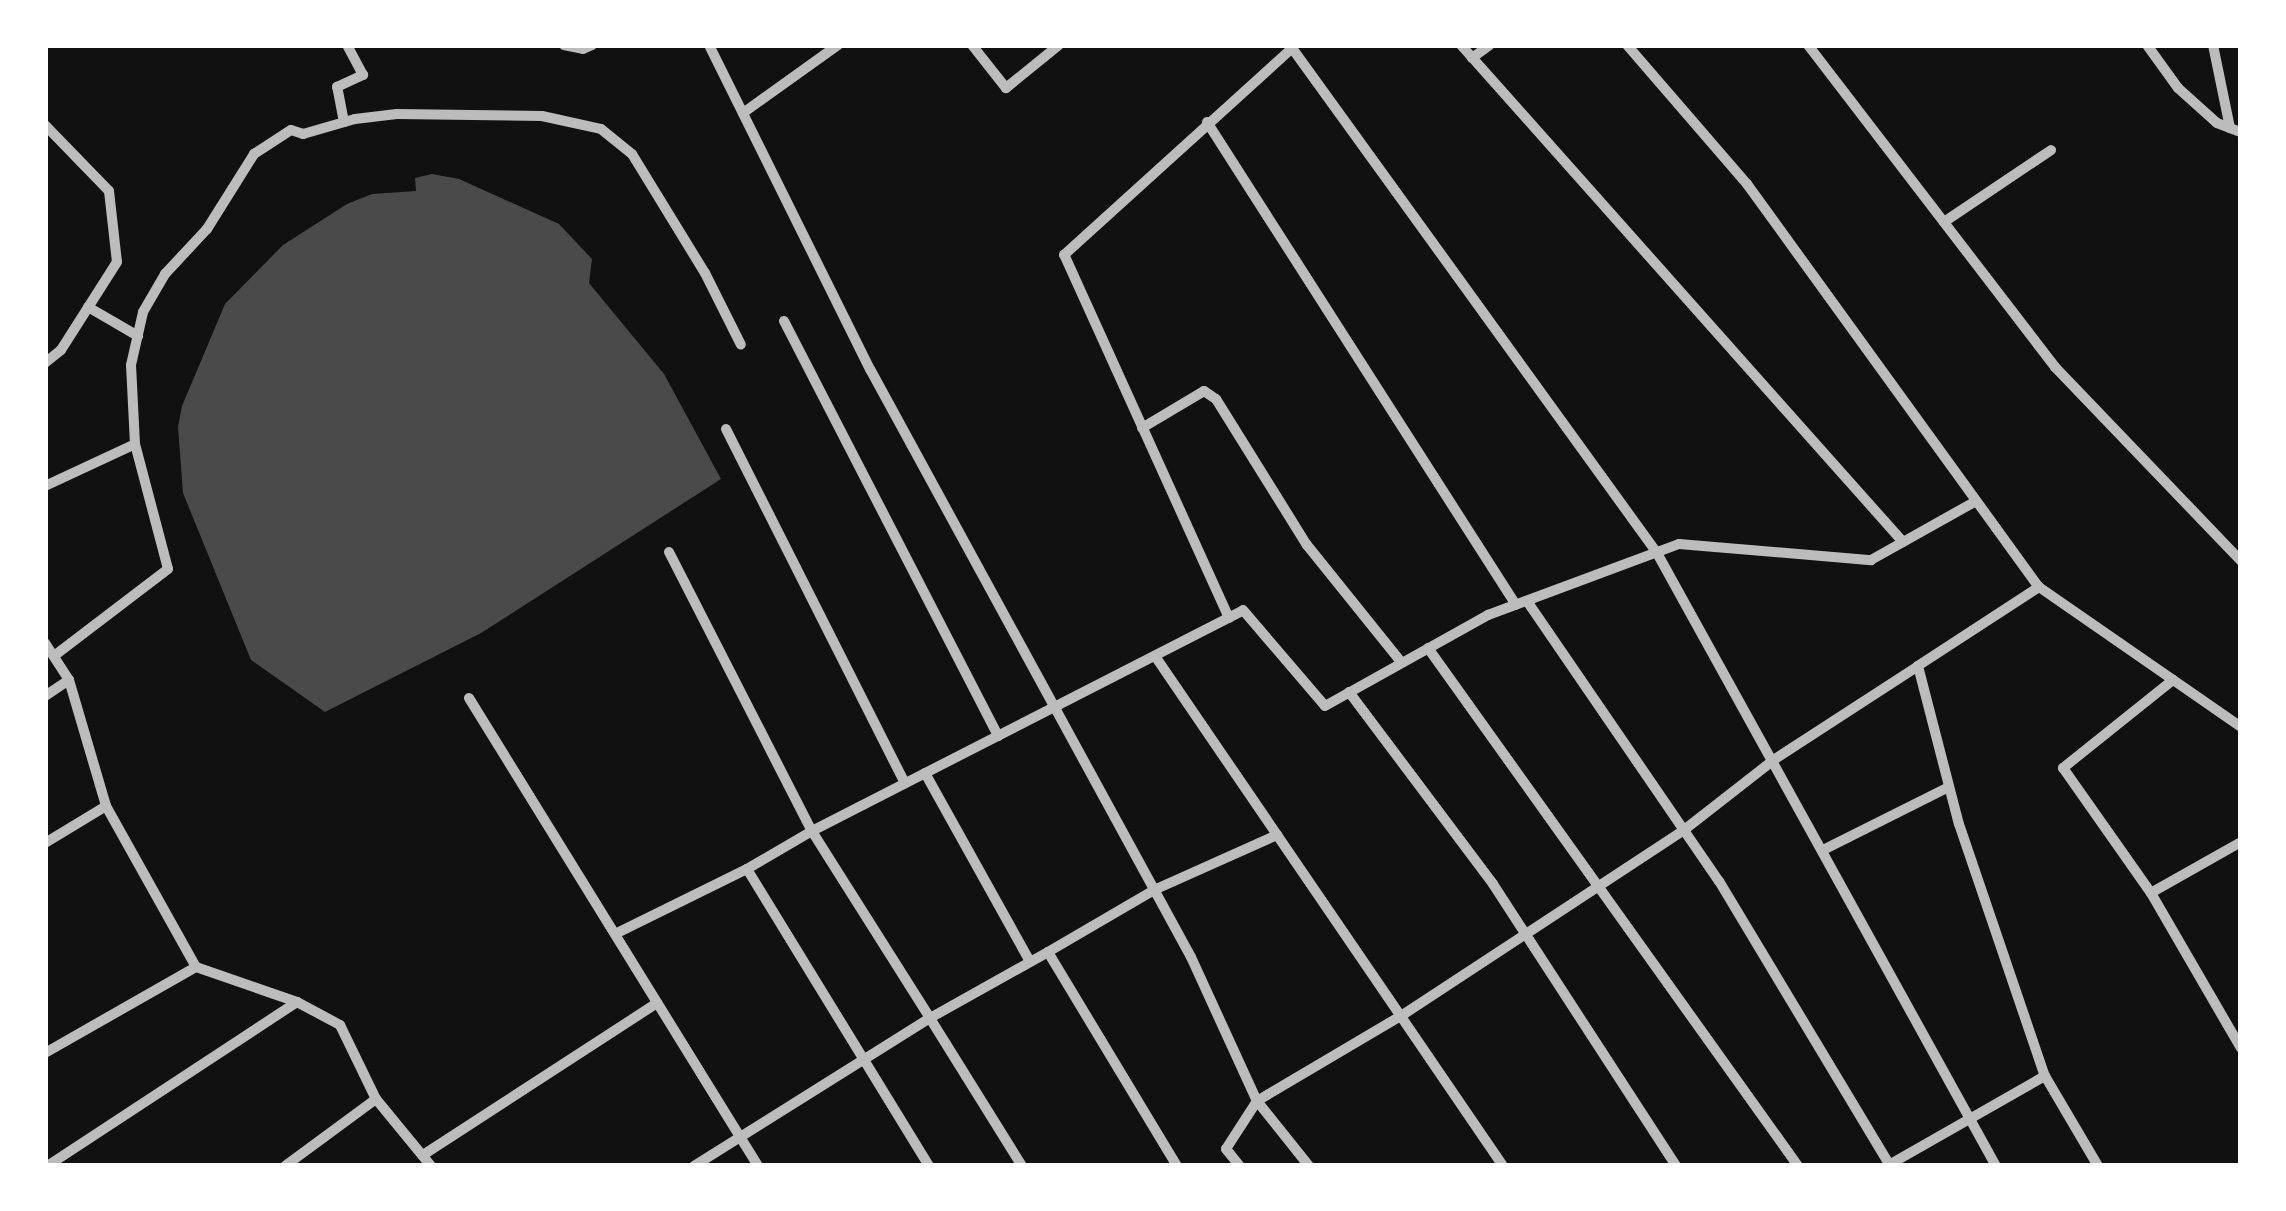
<!DOCTYPE html>
<html>
<head>
<meta charset="utf-8">
<style>
  body { margin:0 }
  #map { position:relative; width:2286px; height:1211px; overflow:hidden; background:#111; font-family:"Sofia Sans Condensed",sans-serif }
  div>[style] { position:absolute }
  .building>* { inset:0; background:#4a4a4a }
  .minor>* { height:10px; margin:-5px; padding:0 5px; transform-origin:5px; border-radius:5px; background:#bcbcbc }
  span { translate:-50% -50%; white-space:nowrap; text-align:center; line-height:1.15; -webkit-text-stroke:8px #fff; paint-order:stroke }
  .frame { position:absolute; inset:0; border:48px solid #fff; pointer-events:none }
</style>
</head>
<body>
<div id="map">
  <div class="building">
    <i style="clip-path:polygon(432px 174px,459px 179px,559px 224px,592px 259px,589px 283px,664px 374px,721px 479px,481px 633px,325px 712px,251px 660px,183px 493px,178px 427px,182px 406px,225px 304px,283px 245px,347px 204px,372px 194px,416px 191px,415px 178px)"></i>
  </div>
  <div class="minor">
    <i style="left:564px;top:45px;width:19px;rotate:12deg"></i>
    <i style="left:583px;top:49px;width:10px;rotate:-24deg"></i>
    <i style="left:709px;top:45px;width:362px;rotate:63.6deg"></i>
    <i style="left:870px;top:369px;width:670px;rotate:61.37deg"></i>
    <i style="left:1191px;top:957px;width:158px;rotate:65.4deg"></i>
    <i style="left:1257px;top:1101px;width:57px;rotate:122.9deg"></i>
    <i style="left:1226px;top:1149px;width:22px;rotate:51deg"></i>
    <i style="left:972px;top:45px;width:55px;rotate:51.7deg"></i>
    <i style="left:1006px;top:88px;width:68px;rotate:-39.1deg"></i>
    <i style="left:1461px;top:45px;width:665px;rotate:48.35deg"></i>
    <i style="left:1627px;top:45px;width:184px;rotate:49.2deg"></i>
    <i style="left:1747px;top:184px;width:498px;rotate:54.1deg"></i>
    <i style="left:2039px;top:587px;width:145px;rotate:146.9deg"></i>
    <i style="left:1918px;top:666px;width:163px;rotate:75.5deg"></i>
    <i style="left:1959px;top:824px;width:266px;rotate:71.2deg"></i>
    <i style="left:2045px;top:1076px;width:104px;rotate:59.5deg"></i>
    <i style="left:1808px;top:45px;width:406px;rotate:52.5deg"></i>
    <i style="left:2055px;top:367px;width:269px;rotate:46.2deg"></i>
    <i style="left:2147px;top:45px;width:53px;rotate:54.2deg"></i>
    <i style="left:2178px;top:88px;width:52px;rotate:41.9deg"></i>
    <i style="left:2217px;top:123px;width:26px;rotate:21deg"></i>
    <i style="left:2213px;top:45px;width:85px;rotate:78.4deg"></i>
    <i style="left:1472px;top:58px;width:22px;rotate:-36deg"></i>
    <i style="left:743px;top:113px;width:117px;rotate:-35.6deg"></i>
    <i style="left:344px;top:122px;width:36px;rotate:-101deg"></i>
    <i style="left:337px;top:87px;width:29px;rotate:-25deg"></i>
    <i style="left:363px;top:75px;width:34px;rotate:-118deg"></i>
    <i style="left:1207px;top:122px;width:573px;rotate:57.39deg"></i>
    <i style="left:45px;top:125px;width:92px;rotate:45.9deg"></i>
    <i style="left:109px;top:191px;width:71px;rotate:83.6deg"></i>
    <i style="left:117px;top:262px;width:104px;rotate:122.5deg"></i>
    <i style="left:61px;top:350px;width:21px;rotate:141deg"></i>
    <i style="left:1944px;top:222px;width:129px;rotate:-33.9deg"></i>
    <i style="left:88px;top:307px;width:58px;rotate:30.1deg"></i>
    <i style="left:784px;top:321px;width:467px;rotate:62.7deg"></i>
    <i style="left:1142px;top:428px;width:72px;rotate:-30.8deg"></i>
    <i style="left:1204px;top:391px;width:14px;rotate:34deg"></i>
    <i style="left:1216px;top:399px;width:172px;rotate:58.1deg"></i>
    <i style="left:1307px;top:545px;width:151px;rotate:51.2deg"></i>
    <i style="left:726px;top:429px;width:397px;rotate:63.2deg"></i>
    <i style="left:135px;top:444px;width:79px;rotate:-92.9deg"></i>
    <i style="left:131px;top:365px;width:54px;rotate:-77.2deg"></i>
    <i style="left:143px;top:312px;width:44px;rotate:-59.9deg"></i>
    <i style="left:165px;top:274px;width:62px;rotate:-47deg"></i>
    <i style="left:207px;top:229px;width:89px;rotate:-57.9deg"></i>
    <i style="left:254px;top:154px;width:44px;rotate:-33deg"></i>
    <i style="left:291px;top:130px;width:13px;rotate:18deg"></i>
    <i style="left:303px;top:134px;width:54px;rotate:-16.1deg"></i>
    <i style="left:355px;top:119px;width:42px;rotate:-6.8deg"></i>
    <i style="left:397px;top:114px;width:145px;rotate:0.8deg"></i>
    <i style="left:542px;top:116px;width:60px;rotate:12.4deg"></i>
    <i style="left:601px;top:129px;width:40px;rotate:39deg"></i>
    <i style="left:632px;top:154px;width:140px;rotate:58.5deg"></i>
    <i style="left:705px;top:273px;width:80px;rotate:63.4deg"></i>
    <i style="left:45px;top:486px;width:99px;rotate:-25deg"></i>
    <i style="left:135px;top:444px;width:129px;rotate:75.2deg"></i>
    <i style="left:168px;top:569px;width:143px;rotate:142.7deg"></i>
    <i style="left:669px;top:552px;width:314px;rotate:62.9deg"></i>
    <i style="left:812px;top:831px;width:75px;rotate:149.7deg"></i>
    <i style="left:747px;top:869px;width:348px;rotate:58.5deg"></i>
    <i style="left:2039px;top:587px;width:246px;rotate:34.7deg"></i>
    <i style="left:1527px;top:601px;width:340px;rotate:55.6deg"></i>
    <i style="left:1719px;top:881px;width:330px;rotate:59deg"></i>
    <i style="left:1229px;top:618px;width:399px;rotate:-114.4deg"></i>
    <i style="left:1064px;top:255px;width:308px;rotate:-42.2deg"></i>
    <i style="left:1292px;top:48px;width:623px;rotate:54.14deg"></i>
    <i style="left:1657px;top:553px;width:700px;rotate:61.06deg"></i>
    <i style="left:45px;top:643px;width:44px;rotate:57deg"></i>
    <i style="left:69px;top:680px;width:131px;rotate:73.6deg"></i>
    <i style="left:106px;top:806px;width:184px;rotate:60.8deg"></i>
    <i style="left:196px;top:967px;width:107px;rotate:19.1deg"></i>
    <i style="left:297px;top:1002px;width:299px;rotate:146.7deg"></i>
    <i style="left:1428px;top:648px;width:637px;rotate:54.46deg"></i>
    <i style="left:1155px;top:656px;width:617px;rotate:55.69deg"></i>
    <i style="left:1349px;top:692px;width:240px;rotate:53.1deg"></i>
    <i style="left:1493px;top:884px;width:336px;rotate:57deg"></i>
    <i style="left:45px;top:696px;width:29px;rotate:-34deg"></i>
    <i style="left:469px;top:698px;width:550px;rotate:58.3deg"></i>
    <i style="left:925px;top:773px;width:216px;rotate:60.9deg"></i>
    <i style="left:2241px;top:842px;width:103px;rotate:150.5deg"></i>
    <i style="left:2151px;top:893px;width:179px;rotate:59.9deg"></i>
    <i style="left:45px;top:843px;width:71px;rotate:-31.2deg"></i>
    <i style="left:1823px;top:850px;width:141px;rotate:-26.6deg"></i>
    <i style="left:2151px;top:893px;width:153px;rotate:-125.1deg"></i>
    <i style="left:2063px;top:768px;width:141px;rotate:-38.7deg"></i>
    <i style="left:615px;top:934px;width:147px;rotate:-26.2deg"></i>
    <i style="left:297px;top:1002px;width:49px;rotate:28.1deg"></i>
    <i style="left:340px;top:1025px;width:82px;rotate:64.1deg"></i>
    <i style="left:376px;top:1099px;width:87px;rotate:50.6deg"></i>
    <i style="left:45px;top:1053px;width:174px;rotate:-29.7deg"></i>
    <i style="left:423px;top:1155px;width:279px;rotate:-33deg"></i>
    <i style="left:285px;top:1166px;width:113px;rotate:-36.4deg"></i>
    <i style="left:694px;top:1166px;width:279px;rotate:-32.1deg"></i>
    <i style="left:930px;top:1018px;width:221px;rotate:-122.3deg"></i>
    <i style="left:812px;top:831px;width:484px;rotate:-27.1deg"></i>
    <i style="left:1243px;top:610px;width:126px;rotate:49.5deg"></i>
    <i style="left:1325px;top:706px;width:187px;rotate:-29.2deg"></i>
    <i style="left:1488px;top:615px;width:204px;rotate:-20.4deg"></i>
    <i style="left:1679px;top:544px;width:193px;rotate:4.8deg"></i>
    <i style="left:1871px;top:560px;width:120px;rotate:-29.3deg"></i>
    <i style="left:1022px;top:1166px;width:174px;rotate:-121.9deg"></i>
    <i style="left:930px;top:1018px;width:135px;rotate:-29.2deg"></i>
    <i style="left:1177px;top:1166px;width:250px;rotate:-121.1deg"></i>
    <i style="left:1048px;top:952px;width:123px;rotate:-30.3deg"></i>
    <i style="left:1154px;top:890px;width:135px;rotate:-24.1deg"></i>
    <i style="left:1309px;top:1166px;width:83px;rotate:-128.7deg"></i>
    <i style="left:1257px;top:1101px;width:167px;rotate:-30.6deg"></i>
    <i style="left:1401px;top:1016px;width:339px;rotate:-33.3deg"></i>
    <i style="left:1684px;top:830px;width:115px;rotate:-38deg"></i>
    <i style="left:1775px;top:759px;width:171px;rotate:-33deg"></i>
    <i style="left:1887px;top:1166px;width:182px;rotate:-29.7deg"></i>
  </div>
  <div class="frame"></div>
</div>
</body>
</html>
